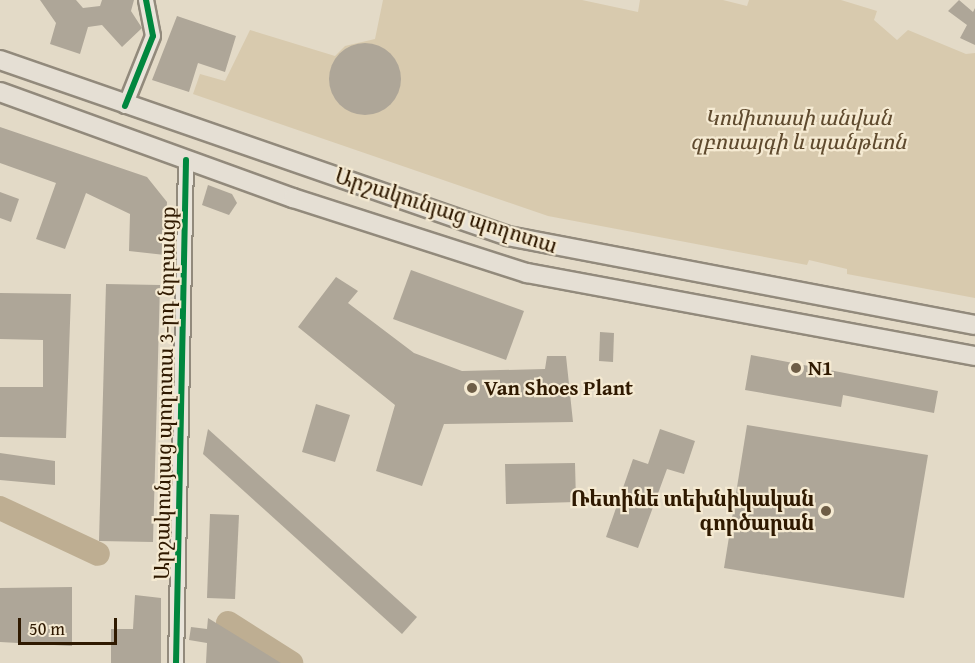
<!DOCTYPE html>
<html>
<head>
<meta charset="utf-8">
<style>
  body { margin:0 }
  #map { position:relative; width:975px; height:663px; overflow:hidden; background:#e3dac7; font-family:"Gentium Book Plus","Noto Serif Armenian",serif }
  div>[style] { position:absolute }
  .green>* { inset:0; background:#d8caae }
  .river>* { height:24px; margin:-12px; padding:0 12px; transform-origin:12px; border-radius:12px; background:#beae92 }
  .building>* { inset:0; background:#aea698 }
  .round { border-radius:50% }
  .roads { filter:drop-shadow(2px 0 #928a7c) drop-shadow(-2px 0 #928a7c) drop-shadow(0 2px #928a7c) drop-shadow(0 -2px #928a7c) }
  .minor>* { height:14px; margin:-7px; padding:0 7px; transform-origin:7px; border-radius:7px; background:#e9e4da }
  .major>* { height:18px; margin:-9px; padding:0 9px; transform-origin:9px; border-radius:9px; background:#e5dfd4 }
  .cycleway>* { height:6px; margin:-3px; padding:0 3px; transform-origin:3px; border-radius:3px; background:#00873e }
  .dots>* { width:16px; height:16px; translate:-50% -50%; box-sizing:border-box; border:3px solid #f5ead2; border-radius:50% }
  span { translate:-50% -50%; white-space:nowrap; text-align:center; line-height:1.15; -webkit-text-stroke:4.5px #f5ead2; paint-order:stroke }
  .park-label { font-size:21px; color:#5f4a2e; font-style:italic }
  .street-label { font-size:21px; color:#2f1900 }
  .poi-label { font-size:21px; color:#2f1900; font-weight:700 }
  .left { translate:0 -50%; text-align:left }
  .right { translate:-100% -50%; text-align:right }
  .scale { position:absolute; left:18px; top:618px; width:99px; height:27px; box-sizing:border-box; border:3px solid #2f1900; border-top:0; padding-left:8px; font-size:18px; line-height:21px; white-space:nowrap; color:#2f1900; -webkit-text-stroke:4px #f5ead2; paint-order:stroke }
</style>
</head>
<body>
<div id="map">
  <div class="green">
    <i style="clip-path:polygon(383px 0,582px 0,638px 12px,640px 0,723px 0,747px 6px,749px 0,841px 0,877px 11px,874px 20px,897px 40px,908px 30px,966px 54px,975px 53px,975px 298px,847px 274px,847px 269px,809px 260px,807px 265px,548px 216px,193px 94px,200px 74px,225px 81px,250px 30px,335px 56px,345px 46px,375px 39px)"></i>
  </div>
  <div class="river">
    <i style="left:0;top:508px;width:108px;rotate:25.1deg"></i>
    <i style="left:228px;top:623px;width:75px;rotate:32.4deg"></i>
  </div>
  <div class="building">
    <i style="clip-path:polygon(40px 0,76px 0,83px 8px,100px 6px,102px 0,134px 0,131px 11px,142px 28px,122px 47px,102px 25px,88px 27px,80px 54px,50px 44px,56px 23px)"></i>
    <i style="clip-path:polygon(959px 0,973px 12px,975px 8px,975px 45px,960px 38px,967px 25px,948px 11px)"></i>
    <i style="clip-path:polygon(177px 16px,236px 36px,225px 72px,198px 63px,189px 92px,152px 80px)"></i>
    <i class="round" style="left:329px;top:43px;width:72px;height:72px"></i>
    <i style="clip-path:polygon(0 127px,147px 177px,167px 202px,165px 255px,129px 251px,130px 214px,86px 193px,65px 249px,36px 239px,56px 183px,0 163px)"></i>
    <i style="clip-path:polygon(208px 185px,232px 194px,237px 203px,229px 215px,202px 205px)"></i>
    <i style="clip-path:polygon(0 192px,19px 199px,11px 222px,0 218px)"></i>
    <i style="clip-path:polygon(411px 270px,524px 311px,506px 360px,393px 319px)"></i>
    <i style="clip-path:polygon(336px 277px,358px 291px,348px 303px,414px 353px,462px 371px,545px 369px,547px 356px,566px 356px,573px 422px,444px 424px,422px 486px,376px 471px,395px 405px,298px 327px)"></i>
    <i style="clip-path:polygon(106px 284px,160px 285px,153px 542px,99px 541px)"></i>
    <i style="clip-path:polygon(0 293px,71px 294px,66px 438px,0 437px,0 387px,43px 387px,43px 340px,0 339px)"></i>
    <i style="clip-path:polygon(600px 332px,614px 333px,613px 362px,599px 361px)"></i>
    <i style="clip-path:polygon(751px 355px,938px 391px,934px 413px,843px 395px,841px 407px,745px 390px)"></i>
    <i style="clip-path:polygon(316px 404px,350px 415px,335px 462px,302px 452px)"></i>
    <i style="clip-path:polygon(747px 425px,928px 455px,904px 598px,724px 568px)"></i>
    <i style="clip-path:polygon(208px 429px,417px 617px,402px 634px,203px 454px)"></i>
    <i style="clip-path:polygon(660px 429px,695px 441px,684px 474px,667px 469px,638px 548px,606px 537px,633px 459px,648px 464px)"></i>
    <i style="clip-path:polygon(0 453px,55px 461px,55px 485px,0 480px)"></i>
    <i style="clip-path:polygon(575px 463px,576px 502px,506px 504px,505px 464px)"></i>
    <i style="clip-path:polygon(210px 514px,239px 515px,235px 599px,207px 598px)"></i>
    <i style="clip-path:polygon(72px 587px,72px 646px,0 642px,0 588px)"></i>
    <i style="clip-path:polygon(135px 595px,161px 598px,161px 663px,111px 663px,111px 629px,133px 629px)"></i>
    <i style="clip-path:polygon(208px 618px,281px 663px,206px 663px,207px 643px,189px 640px,191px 627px,207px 629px)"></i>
  </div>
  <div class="roads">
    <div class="minor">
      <i style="left:125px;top:106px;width:75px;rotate:-68.2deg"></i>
      <i style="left:153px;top:36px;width:37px;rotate:-101deg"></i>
      <i style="left:176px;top:663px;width:503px;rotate:-88.86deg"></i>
    </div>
    <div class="major">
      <i style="left:0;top:60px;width:538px;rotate:19.11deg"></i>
      <i style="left:508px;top:236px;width:475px;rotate:10.8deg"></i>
      <i style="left:0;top:92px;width:312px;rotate:19.9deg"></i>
      <i style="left:293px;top:198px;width:246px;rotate:17.8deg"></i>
      <i style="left:527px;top:273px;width:456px;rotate:10.5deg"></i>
    </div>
  </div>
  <div class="cycleway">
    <i style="left:125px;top:106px;width:75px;rotate:-68.2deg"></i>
    <i style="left:153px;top:36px;width:37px;rotate:-101deg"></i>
    <i style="left:176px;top:663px;width:503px;rotate:-88.86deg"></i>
  </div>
  <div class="dots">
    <i style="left:796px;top:368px;background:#6e5d46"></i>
    <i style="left:472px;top:388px;background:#6e5d46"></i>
    <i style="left:826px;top:511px;background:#6e5d46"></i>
  </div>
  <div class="park-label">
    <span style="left:798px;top:130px">Կոմիտասի անվան<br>զբոսայգի և պանթեոն</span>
  </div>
  <div class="street-label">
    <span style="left:446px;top:211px;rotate:18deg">Արշակունյաց պողոտա</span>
    <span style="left:165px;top:393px;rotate:-89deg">Արշակունյաց պողոտա 3-րդ նրբանցք</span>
  </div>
  <div class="poi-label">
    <span class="left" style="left:808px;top:368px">N1</span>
    <span class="left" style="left:484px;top:388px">Van Shoes Plant</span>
    <span class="right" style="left:814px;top:511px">Ռետինե տեխնիկական<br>գործարան</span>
  </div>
  <div class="scale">50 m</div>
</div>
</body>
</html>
